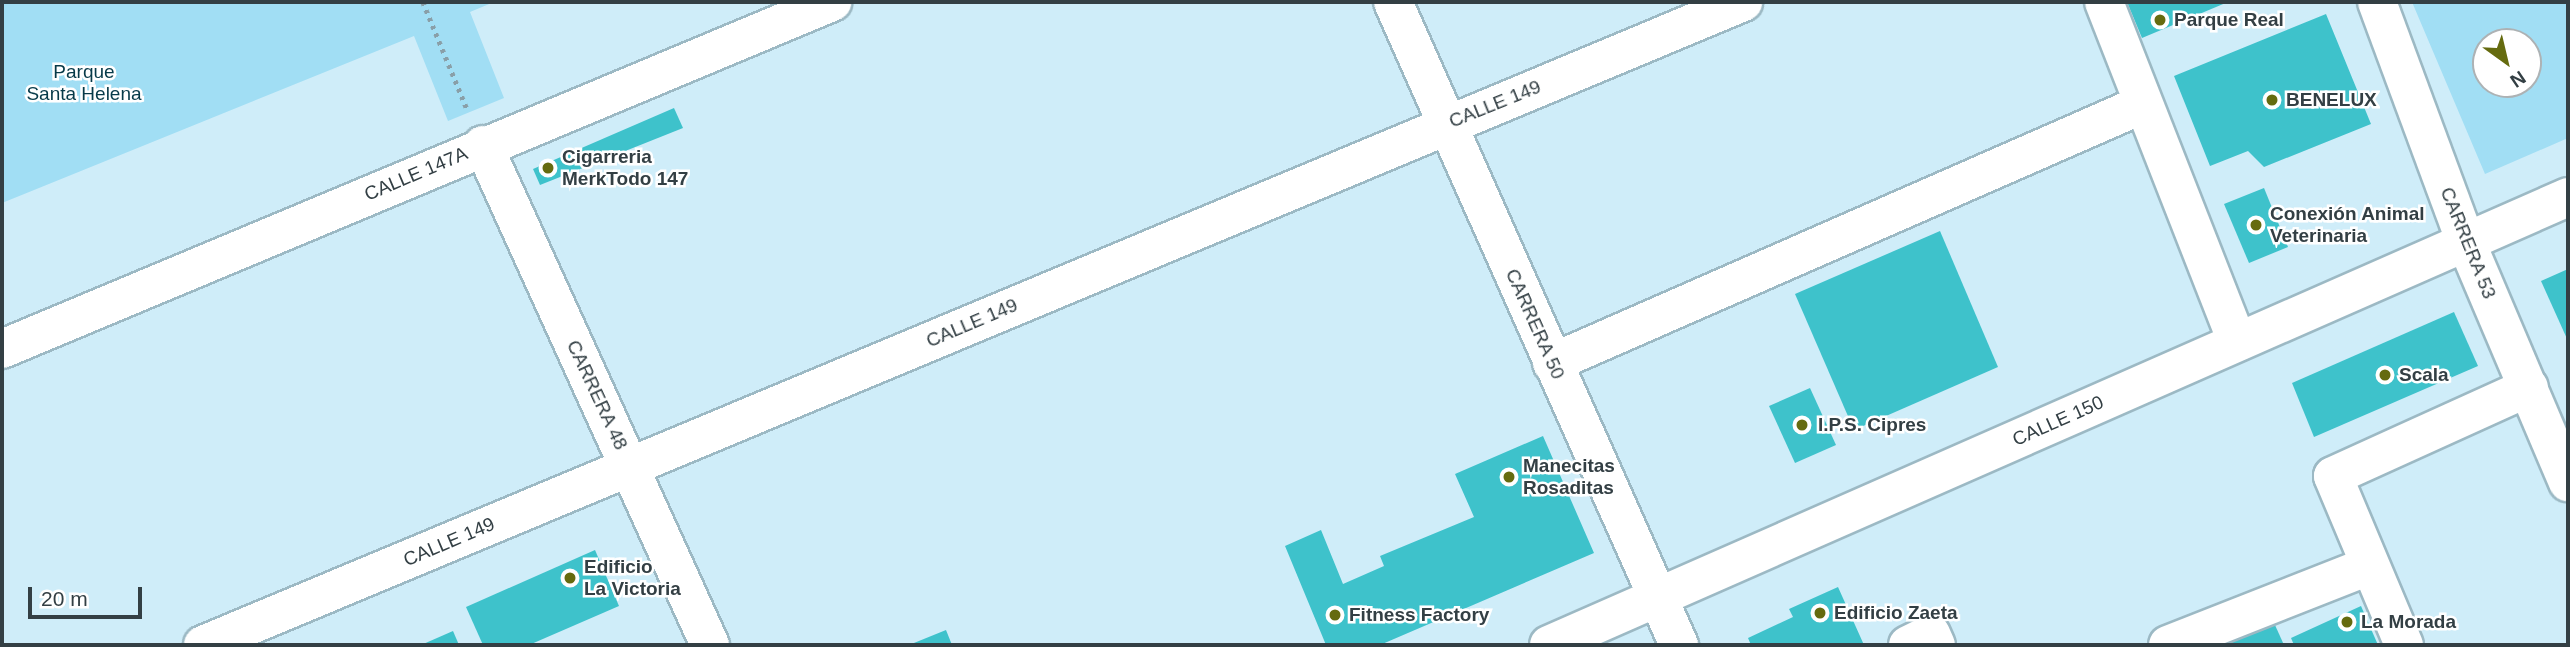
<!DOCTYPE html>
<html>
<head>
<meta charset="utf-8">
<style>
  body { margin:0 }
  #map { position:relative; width:2570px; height:647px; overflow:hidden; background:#cfedf9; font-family:Arial,sans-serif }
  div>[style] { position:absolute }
  .green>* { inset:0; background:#a1def4 }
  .building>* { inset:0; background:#3ec2cb }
  .path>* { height:4.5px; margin-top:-2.25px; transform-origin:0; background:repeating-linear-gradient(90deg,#899fa8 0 3.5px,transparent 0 8.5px) }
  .roads { filter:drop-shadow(2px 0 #9cb9c4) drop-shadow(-2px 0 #9cb9c4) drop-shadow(0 2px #9cb9c4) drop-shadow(0 -2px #9cb9c4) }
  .minor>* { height:38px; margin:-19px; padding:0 19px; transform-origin:19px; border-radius:19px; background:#fff }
  .dots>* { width:19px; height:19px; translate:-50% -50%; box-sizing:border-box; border:4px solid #fff; border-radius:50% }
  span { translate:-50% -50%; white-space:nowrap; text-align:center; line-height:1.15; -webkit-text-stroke:5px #fff; paint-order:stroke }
  .poi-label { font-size:19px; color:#333f44; font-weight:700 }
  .left { translate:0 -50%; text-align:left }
  .park-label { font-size:19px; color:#073a49 }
  .street-label { font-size:19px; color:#333f44 }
  .frame { position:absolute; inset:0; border:4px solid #333f44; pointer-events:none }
  .north { position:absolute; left:2472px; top:28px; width:70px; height:70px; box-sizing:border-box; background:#fff; border:2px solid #adb2b4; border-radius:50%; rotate:146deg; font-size:19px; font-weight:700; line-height:28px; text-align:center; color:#333f44 }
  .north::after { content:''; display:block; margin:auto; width:24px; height:32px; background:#656b0f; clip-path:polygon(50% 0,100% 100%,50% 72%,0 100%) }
  .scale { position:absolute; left:28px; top:587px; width:114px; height:32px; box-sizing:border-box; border:4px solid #333f44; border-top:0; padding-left:9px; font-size:21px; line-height:24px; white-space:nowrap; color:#333f44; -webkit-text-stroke:5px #fff; paint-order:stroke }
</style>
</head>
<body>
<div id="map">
  <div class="green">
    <i style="clip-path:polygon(2px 2px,494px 2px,470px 12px,504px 98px,448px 121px,414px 36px,2px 203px)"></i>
    <i style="clip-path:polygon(evenodd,2412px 2px,2568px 2px,2568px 138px,2485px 174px,2412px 2px,2486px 42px,2528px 42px,2528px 84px,2486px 84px,2486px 42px)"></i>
  </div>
  <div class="building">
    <i style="clip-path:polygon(2127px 2px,2228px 2px,2142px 38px)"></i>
    <i style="clip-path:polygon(2326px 14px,2371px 124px,2264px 167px,2248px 151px,2210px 166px,2174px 76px)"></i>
    <i style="clip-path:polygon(674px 108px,683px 128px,540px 185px,533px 169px)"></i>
    <i style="clip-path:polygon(2264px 188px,2288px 247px,2249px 263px,2224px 204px)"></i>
    <i style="clip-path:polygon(1940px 231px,1998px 367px,1854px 430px,1795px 294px)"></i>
    <i style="clip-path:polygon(2568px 269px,2568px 341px,2541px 281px)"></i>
    <i style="clip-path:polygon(2454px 312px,2478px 366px,2314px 437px,2292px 383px)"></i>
    <i style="clip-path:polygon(1810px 388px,1836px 445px,1795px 463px,1769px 406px)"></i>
    <i style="clip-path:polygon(1543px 436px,1594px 553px,1380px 645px,1326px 645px,1285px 546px,1321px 530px,1343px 584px,1384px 566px,1380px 556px,1474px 517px,1455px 474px)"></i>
    <i style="clip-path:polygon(595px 550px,619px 606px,529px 645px,483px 645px,466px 607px)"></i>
    <i style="clip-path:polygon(1838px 587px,1864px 645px,1751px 645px,1748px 638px,1793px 617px,1789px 609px)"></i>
    <i style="clip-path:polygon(2361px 606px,2378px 645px,2294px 645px,2291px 638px)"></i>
    <i style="clip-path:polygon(2270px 614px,2284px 645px,2201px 645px)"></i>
    <i style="clip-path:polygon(946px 630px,952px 645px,909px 645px)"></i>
    <i style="clip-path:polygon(453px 631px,459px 645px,421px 645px)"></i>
  </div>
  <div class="path">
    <i style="left:423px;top:2px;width:118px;rotate:67.6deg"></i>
  </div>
  <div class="roads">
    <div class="minor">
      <i style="left:1393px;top:2px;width:704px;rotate:66.02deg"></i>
      <i style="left:2104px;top:2px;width:365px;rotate:68.6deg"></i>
      <i style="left:2377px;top:2px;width:256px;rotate:69.7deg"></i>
      <i style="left:2466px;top:242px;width:261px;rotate:67deg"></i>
      <i style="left:483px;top:145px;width:549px;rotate:65.58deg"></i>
      <i style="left:2px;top:349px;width:900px;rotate:-22.69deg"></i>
      <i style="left:1552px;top:363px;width:645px;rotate:-23.66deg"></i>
      <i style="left:203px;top:645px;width:1669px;rotate:-22.66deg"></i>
      <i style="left:1549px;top:645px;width:1113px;rotate:-23.73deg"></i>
      <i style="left:1908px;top:645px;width:25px;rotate:-26deg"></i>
      <i style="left:1931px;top:634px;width:12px;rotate:66deg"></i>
      <i style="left:2168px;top:645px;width:216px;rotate:-21.5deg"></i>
      <i style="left:2404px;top:645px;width:183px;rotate:-112.8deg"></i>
      <i style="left:2333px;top:476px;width:215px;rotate:-24.4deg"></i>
    </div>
  </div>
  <div class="dots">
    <i style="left:2160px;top:20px;background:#656b0f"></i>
    <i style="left:2272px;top:100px;background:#656b0f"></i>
    <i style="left:548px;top:168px;background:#656b0f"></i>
    <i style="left:2256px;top:225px;background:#656b0f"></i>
    <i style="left:2385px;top:375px;background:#656b0f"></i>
    <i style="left:1802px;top:425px;background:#656b0f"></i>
    <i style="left:1509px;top:477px;background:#656b0f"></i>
    <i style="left:570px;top:578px;background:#656b0f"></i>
    <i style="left:1820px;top:613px;background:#656b0f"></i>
    <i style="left:1335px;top:615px;background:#656b0f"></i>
    <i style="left:2347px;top:622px;background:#656b0f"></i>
  </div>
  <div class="poi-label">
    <span class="left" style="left:2174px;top:20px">Parque Real</span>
    <span class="left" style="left:2286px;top:100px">BENELUX</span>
    <span class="left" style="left:562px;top:168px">Cigarreria<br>MerkTodo 147</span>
    <span class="left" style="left:2270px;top:225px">Conexión Animal<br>Veterinaria</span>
    <span class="left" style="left:2399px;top:375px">Scala</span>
    <span class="left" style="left:1818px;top:425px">I.P.S. Cipres</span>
    <span class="left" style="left:1523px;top:477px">Manecitas<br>Rosaditas</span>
    <span class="left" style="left:584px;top:578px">Edificio<br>La Victoria</span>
    <span class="left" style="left:1834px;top:613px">Edificio Zaeta</span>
    <span class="left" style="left:1349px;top:615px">Fitness Factory</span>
    <span class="left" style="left:2361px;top:622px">La Morada</span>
  </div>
  <div class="park-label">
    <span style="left:84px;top:83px">Parque<br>Santa Helena</span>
  </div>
  <div class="street-label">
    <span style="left:1495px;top:104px;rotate:-22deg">CALLE 149</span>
    <span style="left:416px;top:174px;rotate:-23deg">CALLE 147A</span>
    <span style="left:2468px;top:243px;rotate:68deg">CARRERA 53</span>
    <span style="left:972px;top:323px;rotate:-23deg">CALLE 149</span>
    <span style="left:1535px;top:324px;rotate:66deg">CARRERA 50</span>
    <span style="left:597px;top:395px;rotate:65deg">CARRERA 48</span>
    <span style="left:2058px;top:421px;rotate:-24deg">CALLE 150</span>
    <span style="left:449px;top:542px;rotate:-23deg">CALLE 149</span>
  </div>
  <div class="frame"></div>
  <div class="north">N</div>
  <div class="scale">20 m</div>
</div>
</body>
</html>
